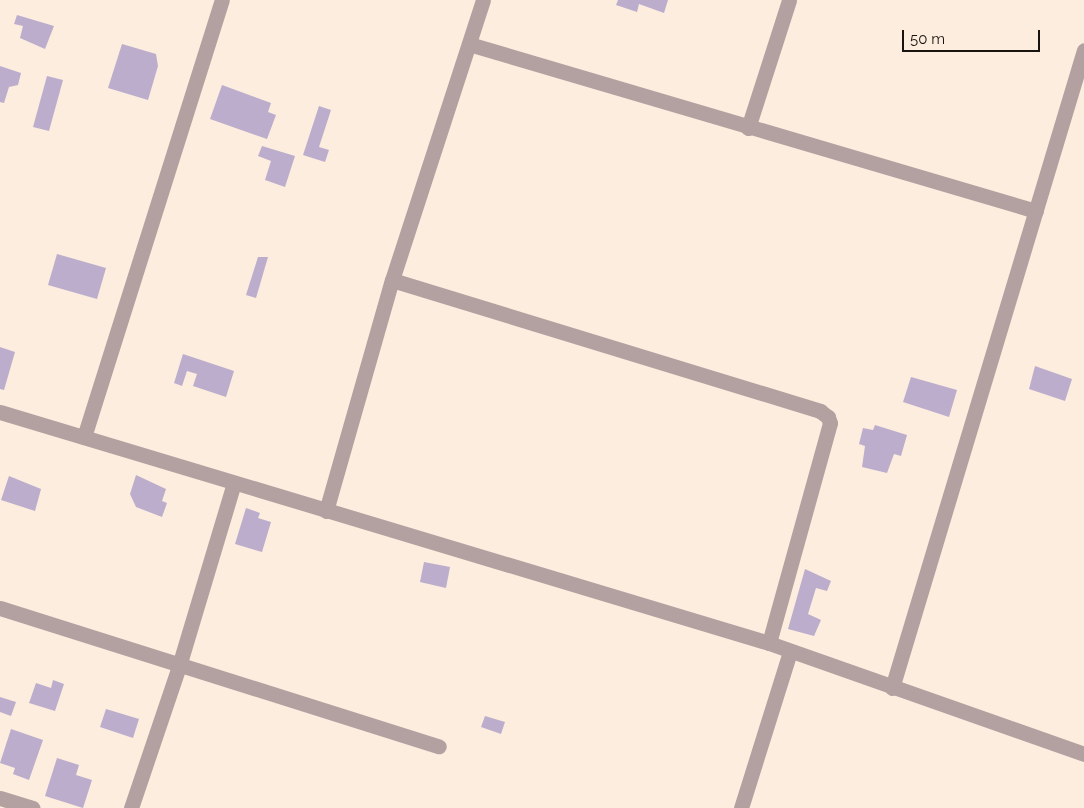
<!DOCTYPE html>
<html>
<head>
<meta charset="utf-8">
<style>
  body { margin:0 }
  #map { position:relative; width:1084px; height:808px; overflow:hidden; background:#fcedde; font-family:Raleway,sans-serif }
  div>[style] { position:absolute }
  .building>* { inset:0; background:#bcadcd }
  .minor>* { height:15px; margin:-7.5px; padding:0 7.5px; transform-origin:7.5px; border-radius:7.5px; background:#b3a1a2 }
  span { translate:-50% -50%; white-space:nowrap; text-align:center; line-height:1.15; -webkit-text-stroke:4.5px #fcedde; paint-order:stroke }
  .scale { position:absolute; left:902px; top:30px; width:138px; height:22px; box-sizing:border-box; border:2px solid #19140f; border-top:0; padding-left:6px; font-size:15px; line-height:18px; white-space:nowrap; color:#19140f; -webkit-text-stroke:4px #fcedde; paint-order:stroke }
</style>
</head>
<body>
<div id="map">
  <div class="building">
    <i style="clip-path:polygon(618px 0,668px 0,664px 13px,639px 4px,637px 12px,616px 5px)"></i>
    <i style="clip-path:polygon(17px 15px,54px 26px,45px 49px,20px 38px,23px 26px,14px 24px)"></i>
    <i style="clip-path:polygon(122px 44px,156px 54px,158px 66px,148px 100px,108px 88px)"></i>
    <i style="clip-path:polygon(0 66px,21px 73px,18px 85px,9px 87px,4px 103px,0 102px)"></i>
    <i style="clip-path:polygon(47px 76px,63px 80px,49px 131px,33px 127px)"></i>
    <i style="clip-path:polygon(222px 85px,271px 103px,268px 112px,276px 115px,267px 139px,210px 119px)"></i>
    <i style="clip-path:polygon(319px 106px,331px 110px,319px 147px,329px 150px,325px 162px,303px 155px)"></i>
    <i style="clip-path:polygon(262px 146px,295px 156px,285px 187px,265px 180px,271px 161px,258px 156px)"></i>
    <i style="clip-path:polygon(57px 254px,106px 268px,97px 299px,48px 285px)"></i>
    <i style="clip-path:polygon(258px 257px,268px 257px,256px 298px,246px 295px)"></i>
    <i style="clip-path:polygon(0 347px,15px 352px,4px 390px,0 389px)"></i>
    <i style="clip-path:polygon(183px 354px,234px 371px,226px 397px,193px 386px,197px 374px,187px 371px,182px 386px,174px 383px)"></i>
    <i style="clip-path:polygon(1035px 366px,1072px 379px,1065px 401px,1029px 389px)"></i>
    <i style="clip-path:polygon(911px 377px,957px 390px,949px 417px,903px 402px)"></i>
    <i style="clip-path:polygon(875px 425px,907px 435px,901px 456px,894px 454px,887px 473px,862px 467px,865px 446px,859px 444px,863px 428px,873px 430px)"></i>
    <i style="clip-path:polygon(136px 475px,166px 489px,162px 501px,167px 503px,162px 517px,136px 507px,130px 494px)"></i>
    <i style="clip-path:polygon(9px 476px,41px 489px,35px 511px,1px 500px)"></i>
    <i style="clip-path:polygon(246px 508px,260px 513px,258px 518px,271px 522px,262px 552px,235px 544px)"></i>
    <i style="clip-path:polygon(424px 562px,450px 567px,446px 588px,420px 582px)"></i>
    <i style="clip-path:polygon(805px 569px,831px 581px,827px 591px,816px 588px,808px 614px,821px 620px,814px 636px,788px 629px)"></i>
    <i style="clip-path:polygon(53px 680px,64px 684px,55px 711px,29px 703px,36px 683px,51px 688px)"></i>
    <i style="clip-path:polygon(0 697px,16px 702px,11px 716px,0 712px)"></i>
    <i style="clip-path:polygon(106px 709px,139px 719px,133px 738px,100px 727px)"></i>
    <i style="clip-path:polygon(485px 716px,505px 722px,501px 734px,481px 727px)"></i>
    <i style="clip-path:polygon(11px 729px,43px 740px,29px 780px,13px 774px,15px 768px,0 763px)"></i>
    <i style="clip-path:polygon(57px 758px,79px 765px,76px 775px,92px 780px,83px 808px,45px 796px)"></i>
  </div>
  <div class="minor">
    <i style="left:469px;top:44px;width:591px;rotate:16.41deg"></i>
    <i style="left:748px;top:128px;width:134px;rotate:-72.2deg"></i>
    <i style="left:392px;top:280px;width:448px;rotate:17deg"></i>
    <i style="left:820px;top:411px;width:10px;rotate:37deg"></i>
    <i style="left:828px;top:417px;width:6px;rotate:72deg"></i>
    <i style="left:830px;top:423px;width:228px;rotate:105.5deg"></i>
    <i style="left:0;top:412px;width:803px;rotate:16.72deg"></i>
    <i style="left:769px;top:643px;width:334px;rotate:19.4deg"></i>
    <i style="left:84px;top:437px;width:458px;rotate:-72.5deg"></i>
    <i style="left:326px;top:511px;width:240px;rotate:-74.1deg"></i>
    <i style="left:392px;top:280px;width:294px;rotate:-72deg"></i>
    <i style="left:0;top:608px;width:460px;rotate:17.5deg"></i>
    <i style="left:892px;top:688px;width:666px;rotate:-73.25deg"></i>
    <i style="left:0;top:798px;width:34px;rotate:17deg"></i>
    <i style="left:131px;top:808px;width:150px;rotate:-71.3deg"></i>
    <i style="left:179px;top:666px;width:191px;rotate:-73.3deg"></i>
    <i style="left:741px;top:808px;width:164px;rotate:-72.6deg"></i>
  </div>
  <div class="scale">50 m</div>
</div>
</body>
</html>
